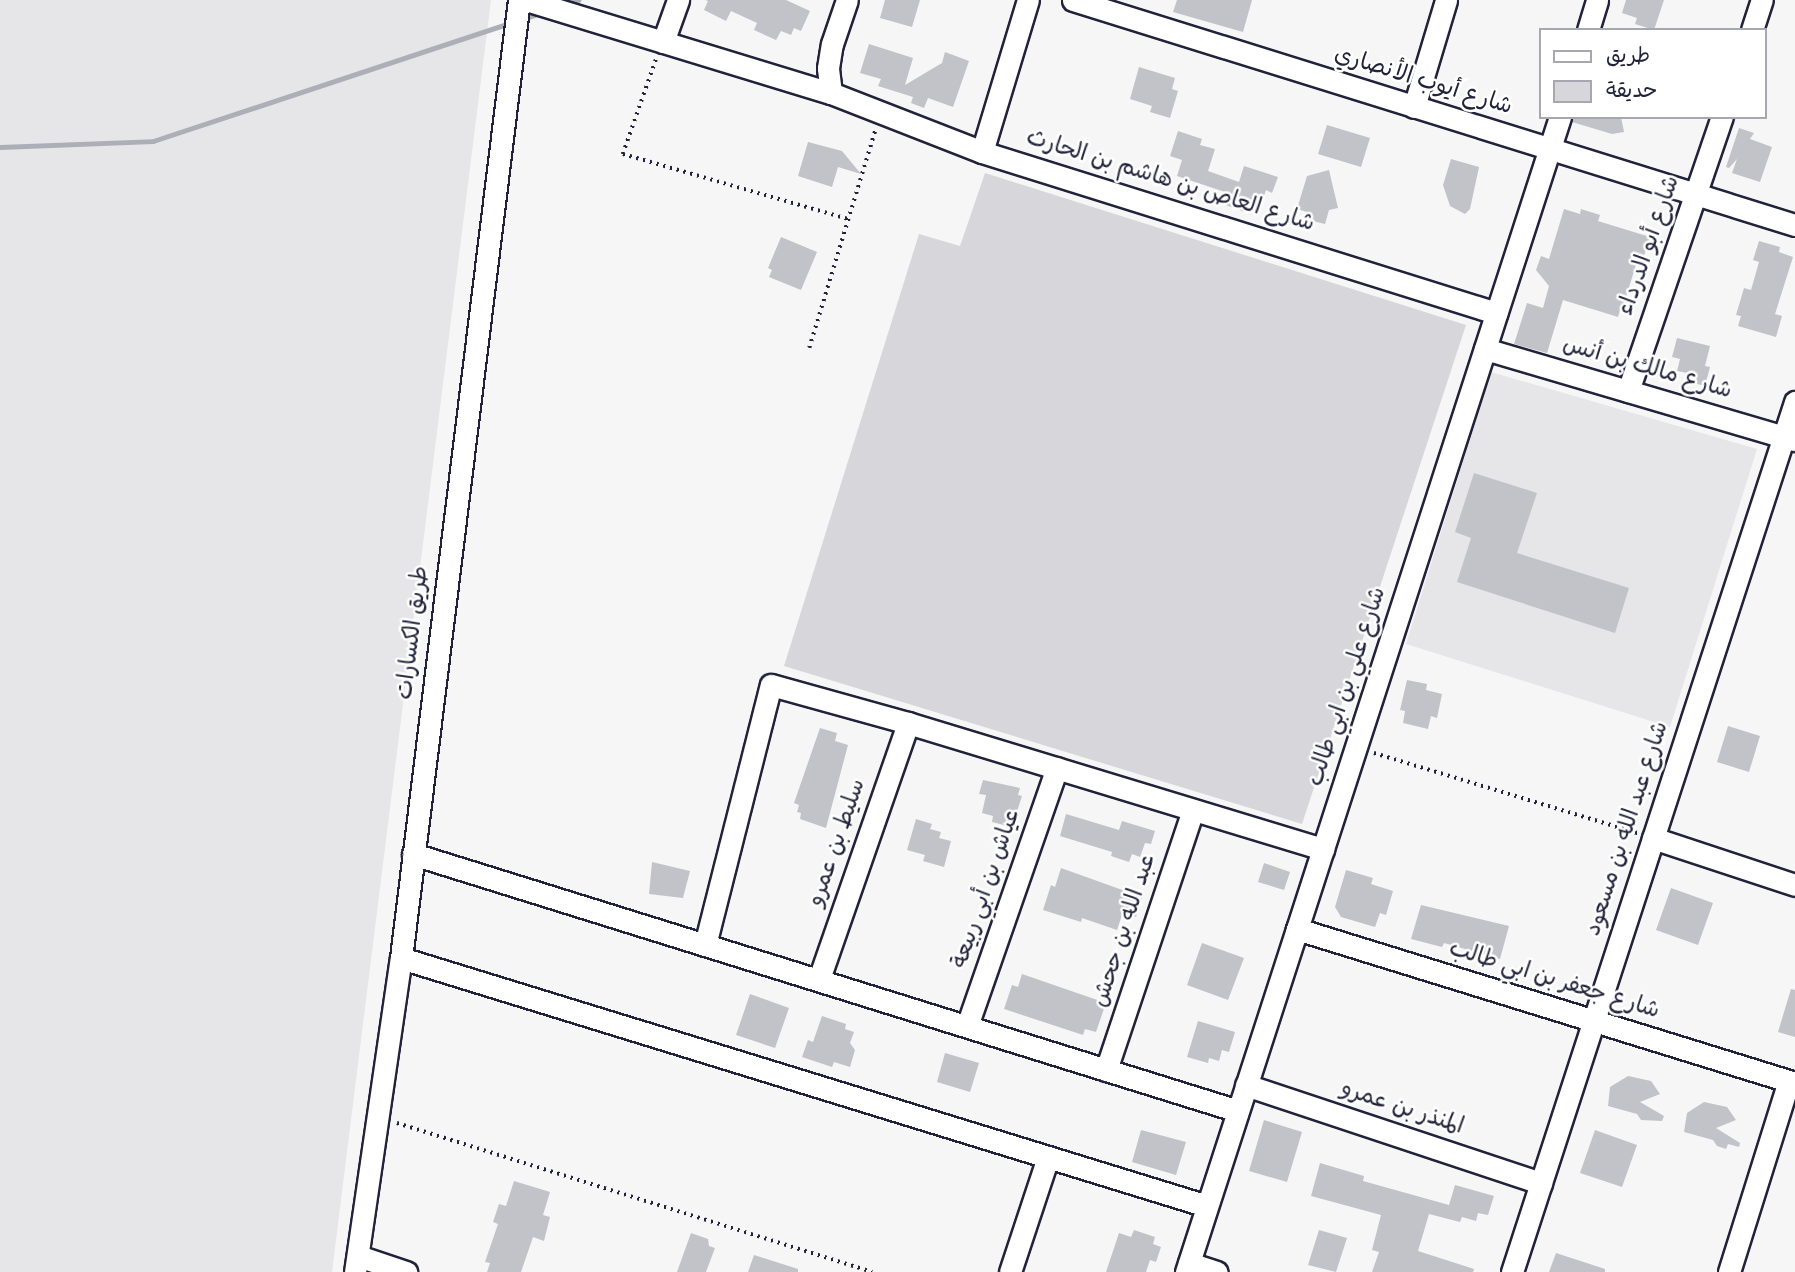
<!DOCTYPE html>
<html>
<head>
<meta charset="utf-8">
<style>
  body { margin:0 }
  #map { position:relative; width:1795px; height:1272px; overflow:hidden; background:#f6f6f7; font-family:"Indie Flower","Playpen Sans Arabic",sans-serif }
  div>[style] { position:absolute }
  .built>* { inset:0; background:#e6e6e9 }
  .green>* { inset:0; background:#d7d7db }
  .stream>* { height:5px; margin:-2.5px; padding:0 2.5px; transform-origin:2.5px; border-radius:2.5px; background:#aeaeb7 }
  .building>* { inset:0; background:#c2c2c9 }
  .path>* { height:3.5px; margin-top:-1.75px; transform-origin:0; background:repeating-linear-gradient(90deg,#22223b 0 2px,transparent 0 7px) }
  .roads { filter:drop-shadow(2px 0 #22223b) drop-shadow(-2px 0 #22223b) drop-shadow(0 2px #22223b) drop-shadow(0 -2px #22223b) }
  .minor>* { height:21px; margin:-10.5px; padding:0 10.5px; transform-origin:10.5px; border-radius:10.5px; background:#fff }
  span { translate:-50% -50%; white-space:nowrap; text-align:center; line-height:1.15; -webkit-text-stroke:5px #fff; paint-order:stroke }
  .street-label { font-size:23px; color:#22223b }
  .legend { position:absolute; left:1539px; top:28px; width:228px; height:91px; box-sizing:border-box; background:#fff; border:2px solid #a7a7b1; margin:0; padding:9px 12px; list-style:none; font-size:21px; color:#22223b }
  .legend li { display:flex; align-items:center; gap:14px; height:35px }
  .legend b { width:35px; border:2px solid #a7a7b1 }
</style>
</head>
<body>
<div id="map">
  <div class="built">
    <i style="clip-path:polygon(0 0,491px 0,332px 1272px,0 1272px)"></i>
    <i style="clip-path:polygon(1491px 372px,1757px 449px,1670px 727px,1406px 644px)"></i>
  </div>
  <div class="green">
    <i style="clip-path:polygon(985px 173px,1466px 325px,1302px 824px,784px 666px,919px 234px,960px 246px)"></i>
  </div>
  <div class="stream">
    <i style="left:565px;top:4px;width:14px;rotate:-17deg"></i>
    <i style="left:522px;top:19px;width:22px;rotate:-18deg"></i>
    <i style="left:0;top:147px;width:153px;rotate:-2.2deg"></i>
    <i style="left:153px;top:141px;width:376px;rotate:-18.3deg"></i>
  </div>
  <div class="building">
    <i style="clip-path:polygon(705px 0,786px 0,810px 11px,801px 31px,794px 28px,791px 35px,781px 31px,776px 40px,754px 30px,757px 23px,731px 11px,726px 21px,704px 10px,708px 1px)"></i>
    <i style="clip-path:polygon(885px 0,920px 0,912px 27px,880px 18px)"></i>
    <i style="clip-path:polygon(1177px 0,1252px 0,1243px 32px,1173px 12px)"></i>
    <i style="clip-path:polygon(1626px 0,1664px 0,1654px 30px,1635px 24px,1637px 18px,1622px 13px)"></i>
    <i style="clip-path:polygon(869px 44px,913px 58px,905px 85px,942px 63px,945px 52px,969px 61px,953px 107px,928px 98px,924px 108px,911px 103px,913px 97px,878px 86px,881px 79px,860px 73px)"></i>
    <i style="clip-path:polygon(1139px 67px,1175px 78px,1172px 89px,1178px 91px,1170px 118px,1150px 112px,1152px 106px,1130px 99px)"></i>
    <i style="clip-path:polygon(1573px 117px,1621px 117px,1624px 132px,1612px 134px,1572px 122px)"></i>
    <i style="clip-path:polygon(1327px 125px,1370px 138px,1361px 167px,1318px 154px)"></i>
    <i style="clip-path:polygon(1739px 128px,1754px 133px,1750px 139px,1772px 147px,1760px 182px,1732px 173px,1737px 159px,1729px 168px,1726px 167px)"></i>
    <i style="clip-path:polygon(1178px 131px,1202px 139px,1200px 145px,1215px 149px,1208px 171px,1239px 182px,1244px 166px,1278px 177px,1272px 193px,1266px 190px,1259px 210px,1247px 206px,1245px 212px,1220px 203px,1225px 192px,1177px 176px,1182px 160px,1170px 156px)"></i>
    <i style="clip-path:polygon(808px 142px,842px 151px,861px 174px,838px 167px,832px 187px,798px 176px)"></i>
    <i style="clip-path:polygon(1451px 159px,1479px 167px,1470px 209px,1465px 214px,1450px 206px,1443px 185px)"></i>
    <i style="clip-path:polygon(1329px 170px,1338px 208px,1329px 210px,1325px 224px,1305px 219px,1307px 212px,1297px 209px,1307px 176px)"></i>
    <i style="clip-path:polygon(1564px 209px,1580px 214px,1581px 209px,1600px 215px,1598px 221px,1650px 237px,1643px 259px,1639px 255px,1626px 297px,1630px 298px,1626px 312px,1620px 310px,1618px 317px,1563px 300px,1547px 353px,1514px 344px,1527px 303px,1543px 308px,1549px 286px,1536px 270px,1541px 256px,1549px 259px)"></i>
    <i style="clip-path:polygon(781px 237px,817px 252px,801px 290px,769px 277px,772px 270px,768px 268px)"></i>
    <i style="clip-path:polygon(1759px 241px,1780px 247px,1779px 252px,1793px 257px,1775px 314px,1782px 316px,1776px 337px,1738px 326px,1741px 316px,1736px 315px,1744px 288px,1751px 290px,1759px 262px,1753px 260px)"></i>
    <i style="clip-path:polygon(1677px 338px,1710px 346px,1705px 366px,1710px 367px,1705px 386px,1686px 381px,1688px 373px,1677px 371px,1680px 359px,1672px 357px)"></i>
    <i style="clip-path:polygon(1474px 473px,1537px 493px,1517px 553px,1629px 588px,1615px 633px,1457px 582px,1471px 538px,1455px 532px)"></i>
    <i style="clip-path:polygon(1407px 680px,1427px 684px,1426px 690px,1442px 694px,1437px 718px,1431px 716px,1428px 729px,1403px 723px,1405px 711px,1400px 710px)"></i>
    <i style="clip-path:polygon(1728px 726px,1760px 736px,1749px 772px,1717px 762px)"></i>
    <i style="clip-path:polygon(820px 728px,837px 733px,835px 741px,848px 745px,826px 828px,800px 819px,801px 813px,797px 812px,799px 805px,794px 803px)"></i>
    <i style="clip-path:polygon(983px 780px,1020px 788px,1018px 795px,1022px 796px,1012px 827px,992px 822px,993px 816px,982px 813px,986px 795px,979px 794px)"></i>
    <i style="clip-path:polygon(1066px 814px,1119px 830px,1122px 821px,1155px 831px,1151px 844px,1145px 843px,1140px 857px,1132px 854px,1129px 862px,1111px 856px,1112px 852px,1060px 836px)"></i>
    <i style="clip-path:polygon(916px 819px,932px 824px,930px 829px,941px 832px,939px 838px,951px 841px,944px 867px,923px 861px,925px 855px,907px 850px)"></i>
    <i style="clip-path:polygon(652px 862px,690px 871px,683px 898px,649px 894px)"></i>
    <i style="clip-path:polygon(1264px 863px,1290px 872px,1284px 890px,1258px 882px)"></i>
    <i style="clip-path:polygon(1061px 868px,1142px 897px,1136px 917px,1123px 912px,1117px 930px,1082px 918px,1081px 922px,1043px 910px,1051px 885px,1055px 887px)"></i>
    <i style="clip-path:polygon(1346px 870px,1373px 878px,1371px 884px,1393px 891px,1386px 915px,1380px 913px,1375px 927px,1341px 917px,1335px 907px)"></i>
    <i style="clip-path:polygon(1671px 888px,1713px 903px,1698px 945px,1656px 930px)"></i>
    <i style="clip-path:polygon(1421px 905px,1509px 926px,1500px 959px,1444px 943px,1442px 947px,1411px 939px)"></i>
    <i style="clip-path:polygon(1202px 943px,1244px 958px,1228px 1000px,1187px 985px)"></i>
    <i style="clip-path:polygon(1022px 974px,1106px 1003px,1096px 1032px,1085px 1029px,1083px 1035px,1004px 1009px,1012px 985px,1018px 987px)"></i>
    <i style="clip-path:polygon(1791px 989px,1795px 990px,1795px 1037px,1778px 1032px)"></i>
    <i style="clip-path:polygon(750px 994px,789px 1008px,775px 1048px,736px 1035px)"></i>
    <i style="clip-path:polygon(822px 1016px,846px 1024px,845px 1029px,854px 1032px,850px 1043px,855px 1050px,850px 1067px,834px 1062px,832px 1067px,802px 1057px,808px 1040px,813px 1042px)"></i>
    <i style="clip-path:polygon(1198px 1021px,1235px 1032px,1229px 1052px,1222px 1050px,1219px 1061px,1209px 1058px,1208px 1063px,1187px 1057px)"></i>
    <i style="clip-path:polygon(945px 1053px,979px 1063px,970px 1092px,937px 1082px)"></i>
    <i style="clip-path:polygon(1628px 1076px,1651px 1081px,1660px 1094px,1640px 1102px,1664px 1116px,1662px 1121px,1641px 1120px,1637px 1114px,1608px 1106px,1610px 1087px)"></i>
    <i style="clip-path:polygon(1704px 1102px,1727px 1107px,1736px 1120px,1716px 1128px,1740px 1143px,1739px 1147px,1728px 1144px,1726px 1149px,1717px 1146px,1713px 1140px,1684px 1132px,1687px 1113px)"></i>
    <i style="clip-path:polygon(1264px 1120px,1302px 1132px,1287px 1182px,1249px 1171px)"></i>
    <i style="clip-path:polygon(1141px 1130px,1186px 1142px,1176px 1175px,1132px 1162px)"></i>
    <i style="clip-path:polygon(1595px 1130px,1637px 1145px,1622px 1187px,1580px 1173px)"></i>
    <i style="clip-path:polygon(1320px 1163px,1364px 1176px,1363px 1181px,1449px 1205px,1455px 1185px,1494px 1196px,1488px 1215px,1478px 1213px,1476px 1221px,1462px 1217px,1460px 1222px,1429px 1214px,1418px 1251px,1474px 1269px,1473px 1272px,1372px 1272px,1379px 1252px,1372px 1250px,1381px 1215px,1311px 1196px)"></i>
    <i style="clip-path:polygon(514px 1181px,550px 1192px,543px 1215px,550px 1217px,544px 1241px,533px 1237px,521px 1272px,487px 1272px,490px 1263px,485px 1262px,498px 1224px,493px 1222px,499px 1204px,506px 1206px)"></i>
    <i style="clip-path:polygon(1134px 1230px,1155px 1237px,1153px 1244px,1161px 1247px,1156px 1262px,1150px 1260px,1146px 1272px,1106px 1272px,1119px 1233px,1131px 1237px)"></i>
    <i style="clip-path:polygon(1319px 1230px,1347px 1238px,1336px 1272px,1308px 1265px)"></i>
    <i style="clip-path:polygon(691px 1233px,708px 1239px,709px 1246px,715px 1248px,706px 1272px,677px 1272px)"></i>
    <i style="clip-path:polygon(1556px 1253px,1605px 1269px,1605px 1272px,1549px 1272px)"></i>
    <i style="clip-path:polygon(754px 1255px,798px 1269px,798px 1272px,748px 1272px)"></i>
  </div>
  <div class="path">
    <i style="left:656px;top:60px;width:100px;rotate:109.3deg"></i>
    <i style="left:623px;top:154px;width:234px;rotate:16.1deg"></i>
    <i style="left:809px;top:348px;width:227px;rotate:-73.1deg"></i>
    <i style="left:1374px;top:753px;width:276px;rotate:16.9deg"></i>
    <i style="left:397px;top:1123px;width:498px;rotate:17.4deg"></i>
  </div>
  <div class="roads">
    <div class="minor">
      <i style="left:526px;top:0;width:319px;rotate:17deg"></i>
      <i style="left:831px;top:93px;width:162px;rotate:21.3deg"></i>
      <i style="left:982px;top:152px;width:539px;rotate:17.39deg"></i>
      <i style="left:1073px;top:0;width:756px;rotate:17.31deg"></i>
      <i style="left:1588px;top:30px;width:31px;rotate:-73deg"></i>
      <i style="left:1752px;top:30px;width:32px;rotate:-72deg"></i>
      <i style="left:663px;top:42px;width:45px;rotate:-70.3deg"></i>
      <i style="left:831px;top:93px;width:25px;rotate:-97deg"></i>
      <i style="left:828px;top:68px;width:24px;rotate:-81deg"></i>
      <i style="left:832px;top:44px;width:46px;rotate:-71.2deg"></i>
      <i style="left:1414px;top:107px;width:112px;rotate:-73.3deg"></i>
      <i style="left:982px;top:152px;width:159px;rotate:-73.2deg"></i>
      <i style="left:1485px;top:349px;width:323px;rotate:16.4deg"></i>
      <i style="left:1628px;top:391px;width:290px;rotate:-71.1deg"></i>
      <i style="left:1653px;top:838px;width:150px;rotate:18.3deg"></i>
      <i style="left:413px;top:854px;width:864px;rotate:17.3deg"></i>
      <i style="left:1297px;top:929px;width:521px;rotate:17.18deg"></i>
      <i style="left:705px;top:945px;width:268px;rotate:-75.8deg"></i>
      <i style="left:771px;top:685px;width:142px;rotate:15.5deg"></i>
      <i style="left:908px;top:723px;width:434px;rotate:16.9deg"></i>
      <i style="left:401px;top:958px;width:843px;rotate:17.1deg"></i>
      <i style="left:819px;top:979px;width:271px;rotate:-70.8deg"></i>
      <i style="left:967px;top:1026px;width:273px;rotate:-70.8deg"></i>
      <i style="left:1106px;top:1070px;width:274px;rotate:-71.5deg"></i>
      <i style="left:1246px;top:1085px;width:311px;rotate:18.4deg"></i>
      <i style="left:358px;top:1256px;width:51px;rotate:18.4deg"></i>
      <i style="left:1189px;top:1263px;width:29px;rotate:18deg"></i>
      <i style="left:355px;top:1272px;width:317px;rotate:-81.7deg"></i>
      <i style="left:401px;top:958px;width:965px;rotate:-82.98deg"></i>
      <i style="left:1010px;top:1272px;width:121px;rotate:-71.7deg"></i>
      <i style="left:1186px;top:1272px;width:1214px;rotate:-72.06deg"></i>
      <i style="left:1512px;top:1272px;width:915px;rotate:-71.98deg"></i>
      <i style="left:1729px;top:1272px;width:200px;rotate:-72.6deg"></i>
    </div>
  </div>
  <div class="street-label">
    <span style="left:1423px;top:82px;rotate:17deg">شارع أيوب الأنصاري</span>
    <span style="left:1170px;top:182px;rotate:17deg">شارع العاص بن هاشم بن الحارث</span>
    <span style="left:1650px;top:246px;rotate:-71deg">شارع أبو الدرداء</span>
    <span style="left:1647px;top:369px;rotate:16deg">شارع مالك بن أنس</span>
    <span style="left:414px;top:633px;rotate:-83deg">طريق الكسارات</span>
    <span style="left:1348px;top:687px;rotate:-72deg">شارع علي بن ابي طالب</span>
    <span style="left:1628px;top:829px;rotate:-72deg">شارع عبد الله بن مسعود</span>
    <span style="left:838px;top:843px;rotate:-71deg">سليط بن عمرو</span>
    <span style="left:987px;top:889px;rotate:-71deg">عياش بن أبي ربيعة</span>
    <span style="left:1125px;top:931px;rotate:-72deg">عبد الله بن جحش</span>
    <span style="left:1554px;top:981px;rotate:17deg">شارع جعفر بن ابي طالب</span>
    <span style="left:1402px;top:1109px;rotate:18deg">المنذر بن عمرو</span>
  </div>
  <ul class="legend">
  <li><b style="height:9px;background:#fff"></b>طريق</li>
  <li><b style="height:19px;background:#d7d7db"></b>حديقة</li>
  </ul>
</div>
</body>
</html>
